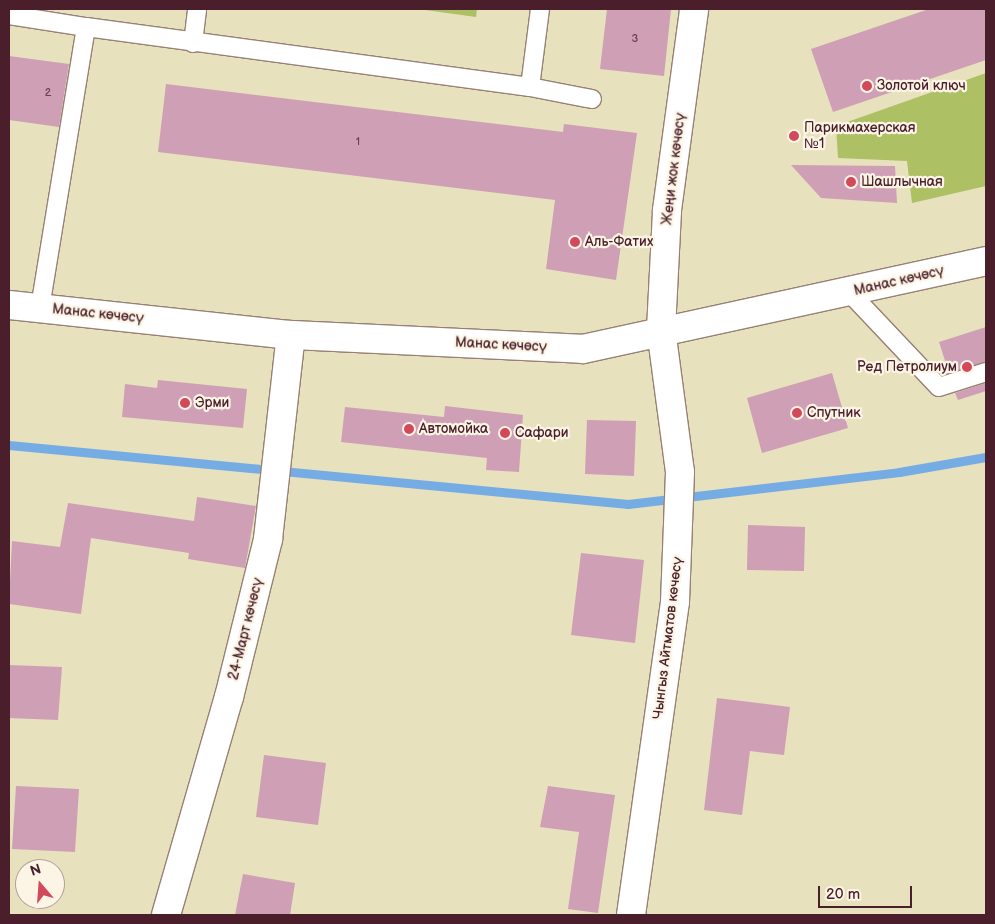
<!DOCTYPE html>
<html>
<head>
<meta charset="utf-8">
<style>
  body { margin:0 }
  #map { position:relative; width:995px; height:924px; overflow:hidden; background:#e7e1be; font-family:"Balsamiq Sans",sans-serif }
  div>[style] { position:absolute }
  .green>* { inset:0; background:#adc064 }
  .stream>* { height:9px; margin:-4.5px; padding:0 4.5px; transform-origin:4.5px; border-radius:4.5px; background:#76ace4 }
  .building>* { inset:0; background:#cf9fb5 }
  .roads { filter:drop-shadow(1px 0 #988074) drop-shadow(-1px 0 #988074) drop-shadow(0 1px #988074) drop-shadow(0 -1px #988074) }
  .lane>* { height:18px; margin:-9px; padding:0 9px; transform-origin:9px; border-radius:9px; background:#fff }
  .street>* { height:28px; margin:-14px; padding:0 14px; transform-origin:14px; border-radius:14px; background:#fff }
  .secondary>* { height:28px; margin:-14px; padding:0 14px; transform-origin:14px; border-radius:14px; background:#fff }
  .dots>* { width:14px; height:14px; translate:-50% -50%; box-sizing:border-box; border:2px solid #fcf5e5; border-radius:50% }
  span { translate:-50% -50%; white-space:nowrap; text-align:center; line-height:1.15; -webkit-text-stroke:4.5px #fcf5e5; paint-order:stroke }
  .number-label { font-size:11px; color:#6b3f4e }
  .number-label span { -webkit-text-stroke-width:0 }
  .poi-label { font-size:14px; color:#4a1f2b }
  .left { translate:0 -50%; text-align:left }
  .right { translate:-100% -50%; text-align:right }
  .street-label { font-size:14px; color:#4a1f2b }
  .frame { position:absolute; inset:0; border:10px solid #4a1f2b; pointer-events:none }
  .north { position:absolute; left:15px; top:859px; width:50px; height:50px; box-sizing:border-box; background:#fcf5e5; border:1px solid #b59f9b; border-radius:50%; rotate:342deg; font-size:14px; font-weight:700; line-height:20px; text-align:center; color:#4a1f2b }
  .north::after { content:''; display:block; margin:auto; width:18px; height:22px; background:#d1495b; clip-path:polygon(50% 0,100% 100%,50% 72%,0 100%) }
  .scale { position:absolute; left:818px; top:886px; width:94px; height:22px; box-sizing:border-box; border:2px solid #4a1f2b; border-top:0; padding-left:6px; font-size:15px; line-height:18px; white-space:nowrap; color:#4a1f2b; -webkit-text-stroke:4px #fcf5e5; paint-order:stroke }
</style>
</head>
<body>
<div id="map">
  <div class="green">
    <i style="clip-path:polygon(418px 9px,477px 9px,476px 17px)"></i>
    <i style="clip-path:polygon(986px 73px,986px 186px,912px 203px,907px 161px,838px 158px,836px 126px)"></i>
  </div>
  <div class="stream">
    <i style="left:9px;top:445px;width:622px;rotate:5.44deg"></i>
    <i style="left:628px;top:504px;width:273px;rotate:-6.7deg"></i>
    <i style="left:899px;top:472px;width:88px;rotate:-9.8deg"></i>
  </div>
  <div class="building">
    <i style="clip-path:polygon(607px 9px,671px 9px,664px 76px,600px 69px)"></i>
    <i style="clip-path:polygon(929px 9px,986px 9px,986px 60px,833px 112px,811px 49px)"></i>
    <i style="clip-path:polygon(9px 56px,69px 64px,59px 127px,9px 120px)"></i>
    <i style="clip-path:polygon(166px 84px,563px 132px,564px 124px,637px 133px,616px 280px,546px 269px,555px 200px,158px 152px)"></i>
    <i style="clip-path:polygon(791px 165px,895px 166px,897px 203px,821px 198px)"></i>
    <i style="clip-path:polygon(986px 327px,986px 362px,949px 373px,939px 342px)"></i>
    <i style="clip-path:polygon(832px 373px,848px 428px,762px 453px,747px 398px)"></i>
    <i style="clip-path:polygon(158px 380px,247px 389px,243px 428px,122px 417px,125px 384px,157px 388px)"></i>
    <i style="clip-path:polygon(986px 383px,986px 391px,958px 400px,955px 393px)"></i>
    <i style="clip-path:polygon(445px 406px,523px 415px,519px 472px,486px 470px,487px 458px,341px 442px,345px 407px,444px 417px)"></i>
    <i style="clip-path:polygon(587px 420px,636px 421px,634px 476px,585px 474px)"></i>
    <i style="clip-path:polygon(197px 497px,256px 506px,245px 568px,188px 559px,189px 553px,91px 538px,81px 614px,9px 604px,12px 541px,60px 547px,68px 503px,194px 521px)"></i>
    <i style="clip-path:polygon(748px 525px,805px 527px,804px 571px,747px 570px)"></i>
    <i style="clip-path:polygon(581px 553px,644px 560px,635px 643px,571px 635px)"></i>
    <i style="clip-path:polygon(9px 665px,62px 667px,58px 720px,9px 718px)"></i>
    <i style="clip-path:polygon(717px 698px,790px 707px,784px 755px,750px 751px,742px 815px,704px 810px)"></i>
    <i style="clip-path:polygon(264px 755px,326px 763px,318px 825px,256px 817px)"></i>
    <i style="clip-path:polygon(16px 786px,79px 789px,75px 852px,12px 849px)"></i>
    <i style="clip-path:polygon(548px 786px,615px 795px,598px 913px,568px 909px,579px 832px,540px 827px)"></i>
    <i style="clip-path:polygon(243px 874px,295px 883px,290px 915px,235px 915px)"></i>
  </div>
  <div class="roads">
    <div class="lane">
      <i style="left:9px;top:15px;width:78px;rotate:8.9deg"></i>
      <i style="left:86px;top:27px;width:284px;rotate:99.3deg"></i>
      <i style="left:86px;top:27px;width:448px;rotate:7.7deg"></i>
      <i style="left:530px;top:87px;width:63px;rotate:11deg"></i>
      <i style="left:193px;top:43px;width:34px;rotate:-83deg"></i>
      <i style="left:530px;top:87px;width:79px;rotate:-82.7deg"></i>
      <i style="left:850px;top:293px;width:129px;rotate:46.6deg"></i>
      <i style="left:939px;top:387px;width:49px;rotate:-17.7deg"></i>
    </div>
    <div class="street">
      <i style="left:166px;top:915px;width:227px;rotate:-73.9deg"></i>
      <i style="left:229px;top:697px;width:163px;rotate:-76.1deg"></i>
      <i style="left:268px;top:539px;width:205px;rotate:-83.6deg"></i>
    </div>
    <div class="secondary">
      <i style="left:9px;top:305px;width:284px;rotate:6.1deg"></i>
      <i style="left:291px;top:335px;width:292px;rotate:2.7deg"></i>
      <i style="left:583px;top:349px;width:412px;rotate:-12.3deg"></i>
      <i style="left:631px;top:915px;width:316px;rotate:-82deg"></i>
      <i style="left:675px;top:602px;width:130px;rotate:-87.8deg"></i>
      <i style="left:680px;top:472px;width:143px;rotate:-97.6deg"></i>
      <i style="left:661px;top:330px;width:120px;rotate:-87.1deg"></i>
      <i style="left:667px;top:210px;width:203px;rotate:-82.3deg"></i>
    </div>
  </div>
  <div class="dots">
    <i style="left:867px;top:86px;background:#d1495b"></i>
    <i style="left:794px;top:136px;background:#d1495b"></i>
    <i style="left:851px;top:182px;background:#d1495b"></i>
    <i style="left:575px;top:242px;background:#d1495b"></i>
    <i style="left:967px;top:367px;background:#d1495b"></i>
    <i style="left:185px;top:403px;background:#d1495b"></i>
    <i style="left:797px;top:413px;background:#d1495b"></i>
    <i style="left:409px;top:429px;background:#d1495b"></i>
    <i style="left:505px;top:433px;background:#d1495b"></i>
  </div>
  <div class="number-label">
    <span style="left:635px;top:39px">3</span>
    <span style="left:48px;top:93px">2</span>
    <span style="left:358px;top:142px">1</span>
  </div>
  <div class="poi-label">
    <span class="left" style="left:877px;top:86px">Золотой ключ</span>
    <span class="left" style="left:804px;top:136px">Парикмахерская<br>№1</span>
    <span class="left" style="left:861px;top:182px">Шашлычная</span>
    <span class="left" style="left:585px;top:242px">Аль-Фатих</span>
    <span class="right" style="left:957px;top:367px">Ред Петролиум</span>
    <span class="left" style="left:195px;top:403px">Эрми</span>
    <span class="left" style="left:807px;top:413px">Спутник</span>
    <span class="left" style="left:419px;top:429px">Автомойка</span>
    <span class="left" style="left:515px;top:433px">Сафари</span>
  </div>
  <div class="street-label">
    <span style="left:674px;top:169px;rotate:-83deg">Жеңи жок көчөсү</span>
    <span style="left:899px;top:281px;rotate:-13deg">Манас көчөсү</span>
    <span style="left:98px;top:314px;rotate:6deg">Манас көчөсү</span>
    <span style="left:501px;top:345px;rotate:3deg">Манас көчөсү</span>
    <span style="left:246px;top:629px;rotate:-76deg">24-Март көчөсү</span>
    <span style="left:668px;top:638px;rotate:-83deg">Чынгыз Айтматов көчөсү</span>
  </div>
  <div class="frame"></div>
  <div class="north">N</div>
  <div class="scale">20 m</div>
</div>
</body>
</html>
